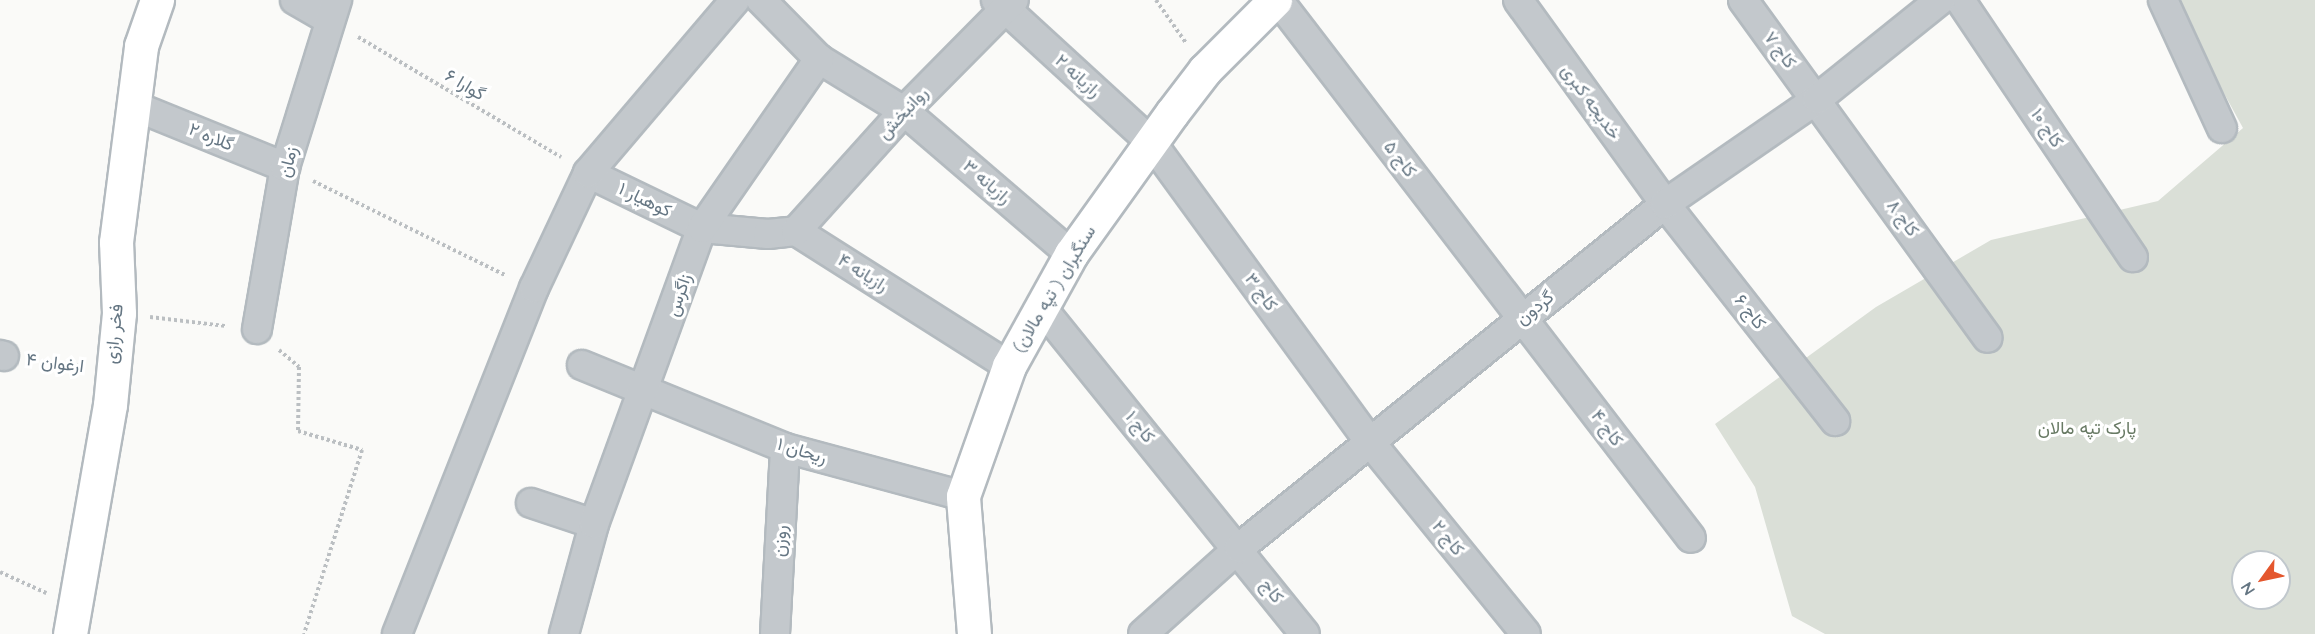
<!DOCTYPE html>
<html>
<head>
<meta charset="utf-8">
<style>
  body { margin:0 }
  #map { position:relative; width:2315px; height:634px; overflow:hidden; background:#fafaf8; font-family:Quicksand,Vazirmatn,sans-serif }
  div>[style] { position:absolute }
  .green>* { inset:0; background:#dadfd7 }
  .path>* { height:4px; margin-top:-2px; transform-origin:0; background:repeating-linear-gradient(90deg,#bbbfc2 0 3px,transparent 0 6px) }
  .roads { filter:drop-shadow(2px 0 #b3babf) drop-shadow(-2px 0 #b3babf) drop-shadow(0 2px #b3babf) drop-shadow(0 -2px #b3babf) }
  .street>* { height:28px; margin:-14px; padding:0 14px; transform-origin:14px; border-radius:14px; background:#c3c8cc }
  .secondary>* { height:33px; margin:-16.5px; padding:0 16.5px; transform-origin:16.5px; border-radius:16.5px; background:#fff }
  span { translate:-50% -50%; white-space:nowrap; text-align:center; line-height:1.15; -webkit-text-stroke:6px #fff; paint-order:stroke }
  .street-label { font-size:18px; color:#657683 }
  .park-label { font-size:18px; color:#687a64 }
  .north { position:absolute; left:2231px; top:550px; width:60px; height:60px; box-sizing:border-box; background:#fff; border:2px solid #c1c8cd; border-radius:50%; rotate:237deg; font-size:16px; font-weight:700; line-height:24px; text-align:center; color:#657683 }
  .north::after { content:''; display:block; margin:auto; width:21px; height:27px; background:#e4572e; clip-path:polygon(50% 0,100% 100%,50% 72%,0 100%) }
</style>
</head>
<body>
<div id="map">
  <div class="green">
    <i style="clip-path:polygon(evenodd,2173px 0,2315px 0,2315px 634px,1825px 634px,1792px 616px,1755px 487px,1715px 424px,1876px 307px,1991px 240px,2158px 201px,2243px 128px,2173px 0,2243px 562px,2279px 562px,2279px 598px,2243px 598px,2243px 562px)"></i>
  </div>
  <div class="path">
    <i style="left:1156px;top:0;width:52px;rotate:55.1deg"></i>
    <i style="left:358px;top:37px;width:236px;rotate:30.6deg"></i>
    <i style="left:313px;top:181px;width:214px;rotate:26.1deg"></i>
    <i style="left:150px;top:317px;width:77px;rotate:6.8deg"></i>
    <i style="left:279px;top:350px;width:26px;rotate:40deg"></i>
    <i style="left:299px;top:367px;width:64px;rotate:90.9deg"></i>
    <i style="left:298px;top:431px;width:67px;rotate:16.5deg"></i>
    <i style="left:362px;top:450px;width:193px;rotate:107.5deg"></i>
    <i style="left:35px;top:360px;width:46px;rotate:7.4deg"></i>
    <i style="left:0;top:572px;width:51px;rotate:24.5deg"></i>
  </div>
  <div class="roads">
    <div class="street">
      <i style="left:295px;top:0;width:39px;rotate:30deg"></i>
      <i style="left:996px;top:0;width:210px;rotate:42.5deg"></i>
      <i style="left:1151px;top:142px;width:371px;rotate:53.9deg"></i>
      <i style="left:1370px;top:442px;width:247px;rotate:50.9deg"></i>
      <i style="left:1278px;top:0;width:678px;rotate:52.49deg"></i>
      <i style="left:1518px;top:0;width:251px;rotate:54.2deg"></i>
      <i style="left:1665px;top:204px;width:276px;rotate:51.9deg"></i>
      <i style="left:1743px;top:0;width:417px;rotate:54.1deg"></i>
      <i style="left:1960px;top:0;width:310px;rotate:56.1deg"></i>
      <i style="left:2163px;top:0;width:141px;rotate:65.3deg"></i>
      <i style="left:819px;top:59px;width:100px;rotate:31.5deg"></i>
      <i style="left:904px;top:111px;width:220px;rotate:40.6deg"></i>
      <i style="left:137px;top:107px;width:160px;rotate:22.1deg"></i>
      <i style="left:588px;top:173px;width:127px;rotate:25.8deg"></i>
      <i style="left:702px;top:228px;width:66px;rotate:5.2deg"></i>
      <i style="left:768px;top:234px;width:28px;rotate:-6deg"></i>
      <i style="left:796px;top:231px;width:252px;rotate:32.4deg"></i>
      <i style="left:796px;top:231px;width:161px;rotate:-48deg"></i>
      <i style="left:904px;top:111px;width:156px;rotate:-45.3deg"></i>
      <i style="left:1041px;top:307px;width:420px;rotate:51.1deg"></i>
      <i style="left:257px;top:329px;width:164px;rotate:-80.2deg"></i>
      <i style="left:285px;top:167px;width:175px;rotate:-72.7deg"></i>
      <i style="left:0;top:355px;width:4px;rotate:14deg"></i>
      <i style="left:582px;top:365px;width:219px;rotate:22.2deg"></i>
      <i style="left:785px;top:448px;width:184px;rotate:15.1deg"></i>
      <i style="left:531px;top:503px;width:66px;rotate:18.4deg"></i>
      <i style="left:397px;top:634px;width:372px;rotate:-68.4deg"></i>
      <i style="left:534px;top:288px;width:127px;rotate:-64.8deg"></i>
      <i style="left:588px;top:173px;width:227px;rotate:-49.6deg"></i>
      <i style="left:564px;top:634px;width:114px;rotate:-74.7deg"></i>
      <i style="left:594px;top:524px;width:315px;rotate:-70deg"></i>
      <i style="left:702px;top:228px;width:206px;rotate:-55.3deg"></i>
      <i style="left:819px;top:59px;width:83px;rotate:-134.5deg"></i>
      <i style="left:775px;top:634px;width:186px;rotate:-86.9deg"></i>
      <i style="left:1143px;top:634px;width:129px;rotate:-41.9deg"></i>
      <i style="left:1239px;top:548px;width:548px;rotate:-38.92deg"></i>
      <i style="left:1665px;top:204px;width:185px;rotate:-34.6deg"></i>
      <i style="left:1817px;top:99px;width:158px;rotate:-38.8deg"></i>
    </div>
    <div class="secondary">
      <i style="left:70px;top:634px;width:232px;rotate:-80.1deg"></i>
      <i style="left:110px;top:405px;width:92px;rotate:-84.4deg"></i>
      <i style="left:119px;top:313px;width:71px;rotate:-92.4deg"></i>
      <i style="left:116px;top:242px;width:198px;rotate:-82.7deg"></i>
      <i style="left:141px;top:46px;width:49px;rotate:-70.8deg"></i>
      <i style="left:974px;top:634px;width:138px;rotate:-94.6deg"></i>
      <i style="left:963px;top:496px;width:138px;rotate:-70.5deg"></i>
      <i style="left:1009px;top:366px;width:128px;rotate:-61deg"></i>
      <i style="left:1071px;top:254px;width:173px;rotate:-54.4deg"></i>
      <i style="left:1172px;top:113px;width:54px;rotate:-52.5deg"></i>
      <i style="left:1205px;top:70px;width:99px;rotate:-45deg"></i>
    </div>
  </div>
  <div class="street-label">
    <span style="left:1780px;top:50px;rotate:53deg">کاج ۷</span>
    <span style="left:1078px;top:76px;rotate:42deg">رازیانه ۲</span>
    <span style="left:465px;top:85px;rotate:31deg">گوارا ۶</span>
    <span style="left:1591px;top:102px;rotate:54deg">خدیجه کبری</span>
    <span style="left:903px;top:113px;rotate:-47deg">روانبخش</span>
    <span style="left:2047px;top:128px;rotate:56deg">کاج ۱۰</span>
    <span style="left:211px;top:137px;rotate:22deg">گلاره ۲</span>
    <span style="left:1400px;top:159px;rotate:52deg">کاج ۵</span>
    <span style="left:288px;top:162px;rotate:-76deg">زمان</span>
    <span style="left:987px;top:182px;rotate:41deg">رازیانه ۳</span>
    <span style="left:645px;top:200px;rotate:26deg">کوهیار ۱</span>
    <span style="left:1903px;top:218px;rotate:54deg">کاج ۸</span>
    <span style="left:863px;top:273px;rotate:32deg">رازیانه ۴</span>
    <span style="left:1054px;top:289px;rotate:-59deg">سنگبران ( تپه مالان)</span>
    <span style="left:1261px;top:292px;rotate:54deg">کاج ۳</span>
    <span style="left:679px;top:295px;rotate:-71deg">زاگرس</span>
    <span style="left:1535px;top:308px;rotate:-39deg">گردون</span>
    <span style="left:1750px;top:312px;rotate:52deg">کاج ۶</span>
    <span style="left:114px;top:334px;rotate:-84deg">فخر رازی</span>
    <span style="left:55px;top:363px;rotate:7deg">ارغوان ۴</span>
    <span style="left:1140px;top:427px;rotate:51deg">کاج ۱</span>
    <span style="left:1607px;top:428px;rotate:53deg">کاج ۴</span>
    <span style="left:802px;top:451px;rotate:17deg">ریحان ۱</span>
    <span style="left:1448px;top:538px;rotate:51deg">کاج ۲</span>
    <span style="left:780px;top:541px;rotate:-87deg">روزن</span>
    <span style="left:1272px;top:591px;rotate:53deg">کاج</span>
  </div>
  <div class="park-label">
    <span style="left:2087px;top:428px">پارک تپه مالان</span>
  </div>
  <div class="north">N</div>
</div>
</body>
</html>
